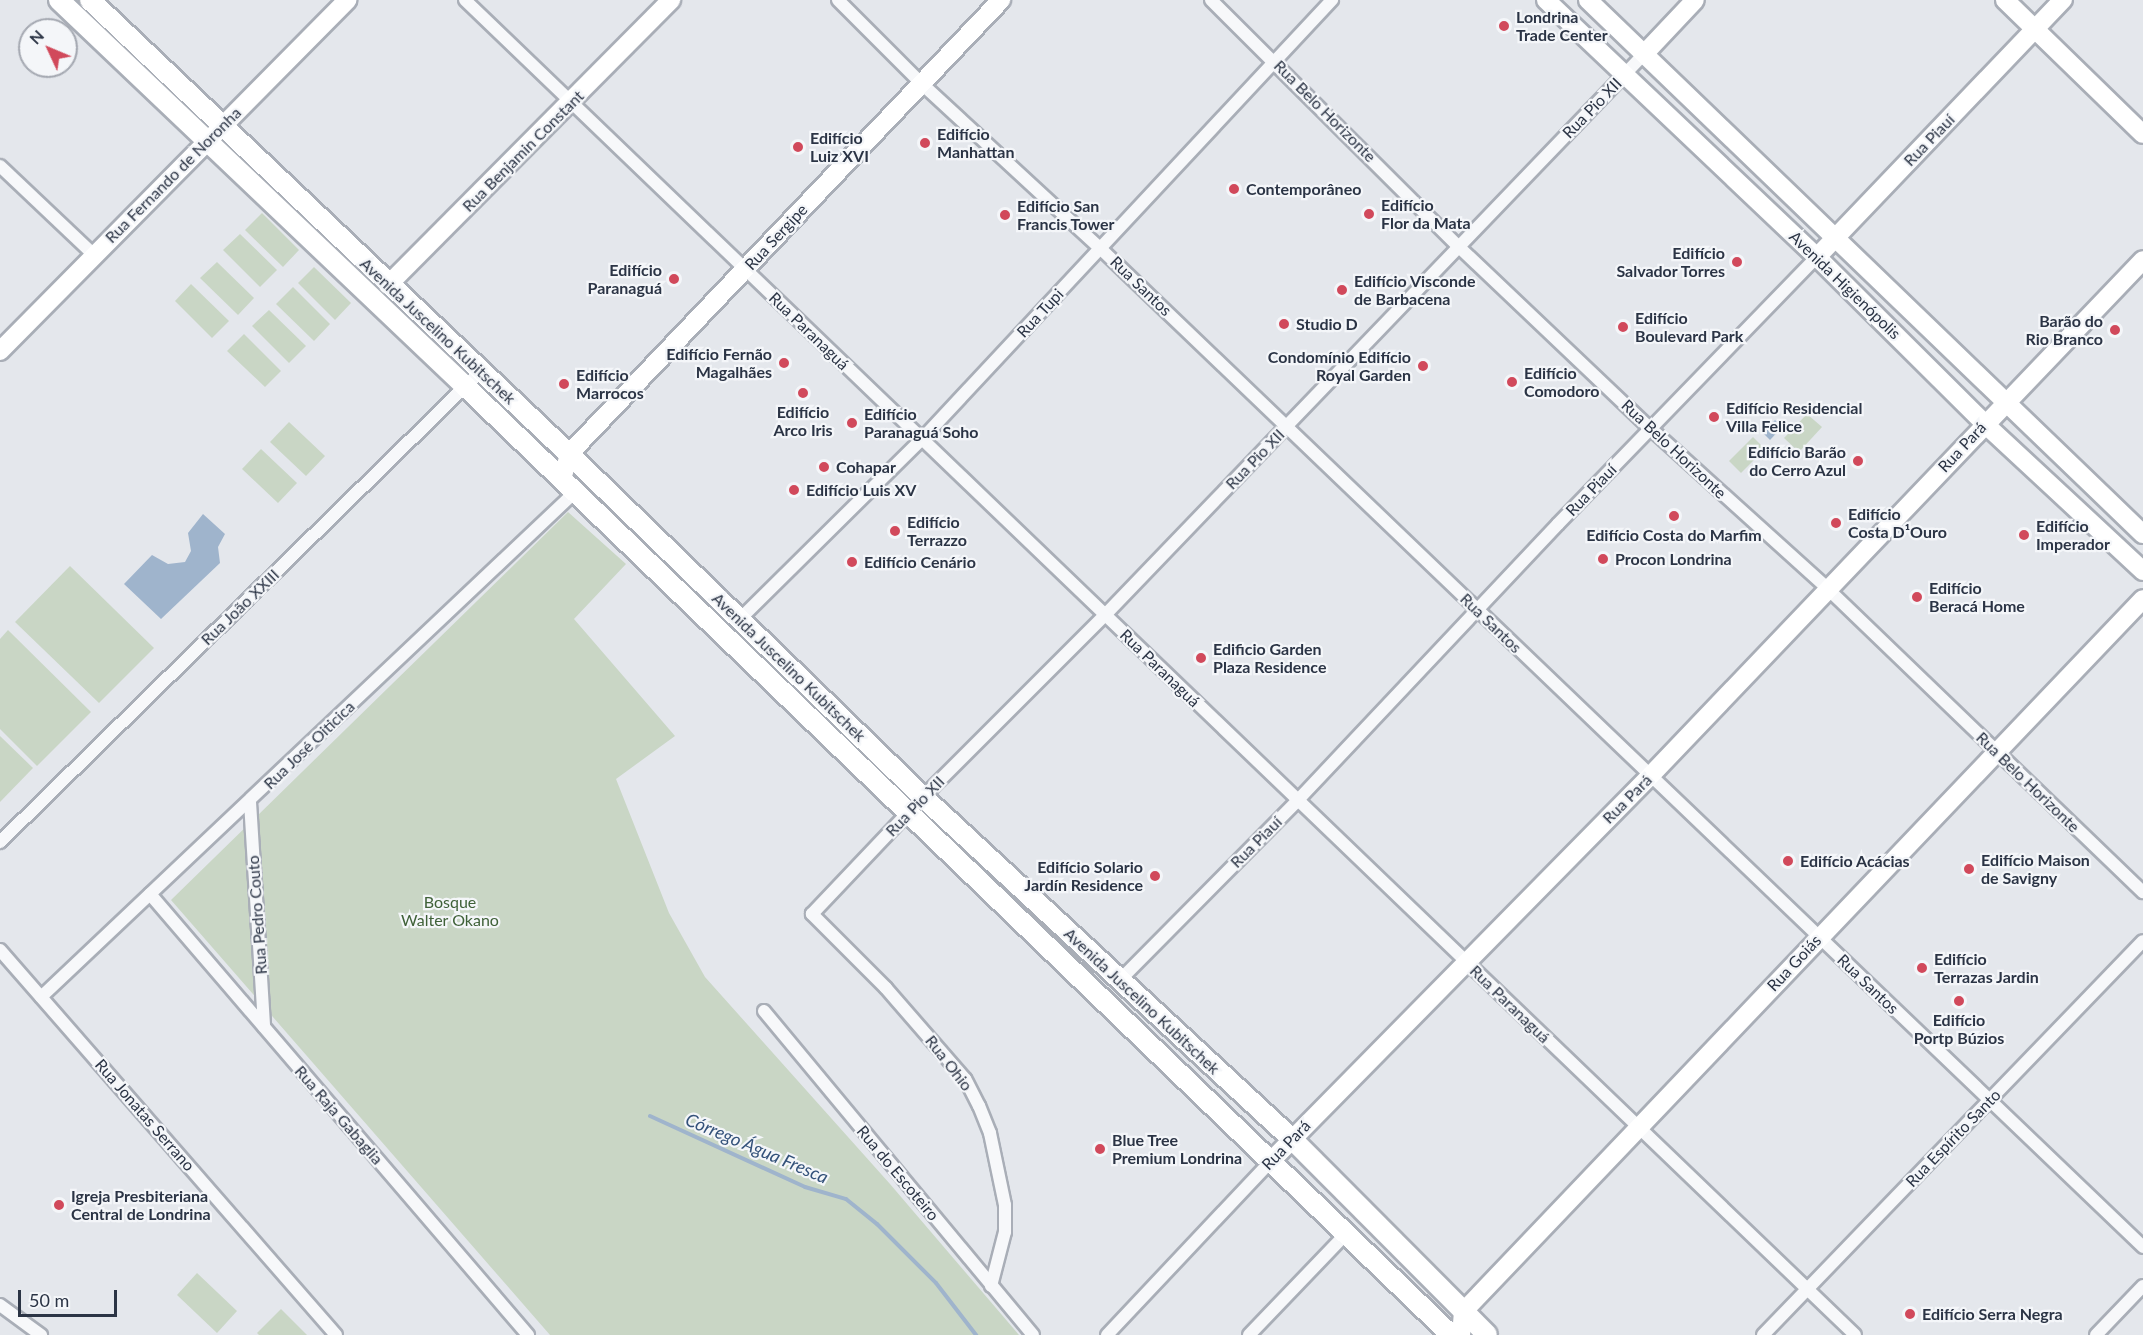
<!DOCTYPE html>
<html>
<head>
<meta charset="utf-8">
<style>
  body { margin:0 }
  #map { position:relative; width:2143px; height:1335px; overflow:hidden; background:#e4e7ec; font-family:Lato,sans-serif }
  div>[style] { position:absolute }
  .green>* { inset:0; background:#c9d6c5 }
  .water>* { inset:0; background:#9fb4cc }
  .stream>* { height:4px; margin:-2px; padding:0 2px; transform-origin:2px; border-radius:2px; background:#9fb4cc }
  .roads { filter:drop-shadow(2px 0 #a9aeb7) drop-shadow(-2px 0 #a9aeb7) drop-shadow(0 2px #a9aeb7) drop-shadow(0 -2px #a9aeb7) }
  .street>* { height:12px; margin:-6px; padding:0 6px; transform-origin:6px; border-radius:6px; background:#f7f8fa }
  .secondary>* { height:18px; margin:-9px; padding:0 9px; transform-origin:9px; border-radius:9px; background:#fff }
  .primary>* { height:20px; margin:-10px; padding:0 10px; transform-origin:10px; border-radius:10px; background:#fff }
  .dots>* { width:16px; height:16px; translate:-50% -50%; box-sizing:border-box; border:3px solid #f4f6f9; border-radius:50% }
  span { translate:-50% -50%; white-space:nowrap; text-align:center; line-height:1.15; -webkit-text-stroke:4.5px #f4f6f9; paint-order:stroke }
  .poi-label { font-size:16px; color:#2b3445; font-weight:700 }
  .left { translate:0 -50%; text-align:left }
  .right { translate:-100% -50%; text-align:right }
  .street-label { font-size:16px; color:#2b3445 }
  .park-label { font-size:16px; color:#3f6138 }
  .water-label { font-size:18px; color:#34527a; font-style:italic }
  .north { position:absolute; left:18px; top:18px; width:60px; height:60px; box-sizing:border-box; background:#f4f6f9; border:2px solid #a4a8b1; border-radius:50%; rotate:314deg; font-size:16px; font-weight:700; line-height:24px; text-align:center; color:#2b3445 }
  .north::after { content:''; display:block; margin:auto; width:21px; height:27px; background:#d1495b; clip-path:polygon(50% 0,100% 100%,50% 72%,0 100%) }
  .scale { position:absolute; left:18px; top:1290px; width:99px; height:27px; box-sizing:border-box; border:3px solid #2b3445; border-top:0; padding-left:8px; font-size:18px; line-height:21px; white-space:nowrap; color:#2b3445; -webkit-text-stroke:4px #f4f6f9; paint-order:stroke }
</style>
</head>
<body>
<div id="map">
  <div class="green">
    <i style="clip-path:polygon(262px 213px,299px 250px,283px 267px,245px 230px)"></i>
    <i style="clip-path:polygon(240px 234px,277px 270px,260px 287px,223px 250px)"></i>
    <i style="clip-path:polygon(217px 262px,254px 298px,238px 315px,200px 278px)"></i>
    <i style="clip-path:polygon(314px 267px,351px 303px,335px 320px,298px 283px)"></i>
    <i style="clip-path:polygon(191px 284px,229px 321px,212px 338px,175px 301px)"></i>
    <i style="clip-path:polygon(293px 287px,330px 324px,314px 341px,276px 304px)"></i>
    <i style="clip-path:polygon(269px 310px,306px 346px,289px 363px,252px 326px)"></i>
    <i style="clip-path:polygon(244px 334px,281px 371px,265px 387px,227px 351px)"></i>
    <i style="clip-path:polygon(1807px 414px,1822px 427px,1799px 452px,1784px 438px)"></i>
    <i style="clip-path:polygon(289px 422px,325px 456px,306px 476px,270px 442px)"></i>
    <i style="clip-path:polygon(1753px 437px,1765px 449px,1741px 473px,1729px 461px)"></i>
    <i style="clip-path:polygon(261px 449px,297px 483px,278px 503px,242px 469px)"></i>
    <i style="clip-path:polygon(568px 512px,626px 564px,574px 619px,675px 736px,616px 779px,669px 913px,705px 977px,890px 1184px,1019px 1335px,550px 1335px,171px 900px)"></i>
    <i style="clip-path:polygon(70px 566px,154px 648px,99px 703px,15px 622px)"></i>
    <i style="clip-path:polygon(8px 630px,91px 712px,37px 766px,0 729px,0 639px)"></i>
    <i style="clip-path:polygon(0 736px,33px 768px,0 802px)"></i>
    <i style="clip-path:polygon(197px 1273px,237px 1311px,217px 1333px,177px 1295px)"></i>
    <i style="clip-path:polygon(281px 1309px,307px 1335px,259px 1335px,257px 1333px)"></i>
  </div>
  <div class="water">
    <i style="clip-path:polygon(1775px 420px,1782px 427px,1770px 440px,1763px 433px)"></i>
    <i style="clip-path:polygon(203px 514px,225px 534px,218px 547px,220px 563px,161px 619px,124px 584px,152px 555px,168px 564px,185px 562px,191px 551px,188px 533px)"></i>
  </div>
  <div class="stream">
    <i style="left:650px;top:1116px;width:170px;rotate:24.6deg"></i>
    <i style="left:805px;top:1187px;width:43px;rotate:16.3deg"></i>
    <i style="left:846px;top:1199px;width:40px;rotate:39deg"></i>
    <i style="left:877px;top:1224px;width:83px;rotate:45deg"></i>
    <i style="left:936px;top:1283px;width:66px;rotate:52.4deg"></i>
  </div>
  <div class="roads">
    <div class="street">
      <i style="left:465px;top:0;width:1927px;rotate:43.84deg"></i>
      <i style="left:838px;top:0;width:117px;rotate:45deg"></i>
      <i style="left:921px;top:83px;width:245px;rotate:42.7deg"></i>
      <i style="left:1101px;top:249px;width:1443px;rotate:43.76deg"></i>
      <i style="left:1211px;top:0;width:350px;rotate:44.9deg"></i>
      <i style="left:1459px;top:247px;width:263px;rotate:43.5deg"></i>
      <i style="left:1650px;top:428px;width:241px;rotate:42.1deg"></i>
      <i style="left:1829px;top:590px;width:436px;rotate:43.9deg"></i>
      <i style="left:0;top:166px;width:128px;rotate:43.4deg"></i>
      <i style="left:740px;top:619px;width:256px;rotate:-44.7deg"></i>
      <i style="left:922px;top:439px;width:601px;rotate:-46.96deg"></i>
      <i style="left:250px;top:802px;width:225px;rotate:86.4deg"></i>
      <i style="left:0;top:842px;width:672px;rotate:-44.4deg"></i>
      <i style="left:150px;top:894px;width:581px;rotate:49.4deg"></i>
      <i style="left:0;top:950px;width:511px;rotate:48.89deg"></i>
      <i style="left:1120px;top:980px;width:253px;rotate:-45.3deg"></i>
      <i style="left:1298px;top:800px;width:379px;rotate:-46.7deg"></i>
      <i style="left:1558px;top:524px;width:372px;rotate:-45.9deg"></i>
      <i style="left:41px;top:997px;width:735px;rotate:-43.4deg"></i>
      <i style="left:764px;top:1011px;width:421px;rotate:50.3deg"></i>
      <i style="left:991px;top:1286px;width:56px;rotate:-75.5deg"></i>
      <i style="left:1005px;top:1232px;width:27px;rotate:-90deg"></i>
      <i style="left:1005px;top:1205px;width:74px;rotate:-101.8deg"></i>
      <i style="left:990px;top:1133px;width:29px;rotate:-112deg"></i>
      <i style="left:979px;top:1106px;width:30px;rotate:-117deg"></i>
      <i style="left:965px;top:1079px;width:121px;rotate:-131deg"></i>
      <i style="left:886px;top:988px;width:105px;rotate:-135deg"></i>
      <i style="left:812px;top:914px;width:161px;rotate:-46.5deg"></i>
      <i style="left:923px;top:797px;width:257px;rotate:-45deg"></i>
      <i style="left:1105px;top:615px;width:781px;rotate:-46.14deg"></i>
      <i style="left:0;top:1305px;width:51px;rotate:36.2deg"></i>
      <i style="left:1107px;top:1335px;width:239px;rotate:-46.7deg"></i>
      <i style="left:1249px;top:1335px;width:139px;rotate:-46.2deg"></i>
      <i style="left:1763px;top:1335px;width:547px;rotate:-46.04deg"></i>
      <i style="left:2096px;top:1335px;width:68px;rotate:-46.2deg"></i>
    </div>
    <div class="secondary">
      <i style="left:1546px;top:0;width:373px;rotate:43.5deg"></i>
      <i style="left:1817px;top:257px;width:237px;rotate:44.8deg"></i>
      <i style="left:1985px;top:424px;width:216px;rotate:42.9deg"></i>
      <i style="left:1588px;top:0;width:770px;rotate:43.9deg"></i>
      <i style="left:2005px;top:0;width:192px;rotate:44.2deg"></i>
      <i style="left:1646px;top:52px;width:71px;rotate:-46.7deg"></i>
      <i style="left:1817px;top:257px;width:356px;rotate:-46.3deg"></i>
      <i style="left:388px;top:285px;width:402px;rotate:-45.2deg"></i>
      <i style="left:0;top:351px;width:494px;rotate:-45.3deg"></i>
      <i style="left:562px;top:479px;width:26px;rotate:-74deg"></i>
      <i style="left:569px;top:454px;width:627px;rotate:-46.42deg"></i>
      <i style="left:1271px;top:1161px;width:542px;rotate:-45.45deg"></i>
      <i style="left:1651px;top:775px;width:712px;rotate:-46.31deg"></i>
      <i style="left:1461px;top:1335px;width:23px;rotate:-85deg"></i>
      <i style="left:1463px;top:1312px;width:985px;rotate:-46.36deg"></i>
    </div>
    <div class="primary">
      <i style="left:59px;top:0;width:562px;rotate:43.56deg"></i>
      <i style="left:466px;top:387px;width:1367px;rotate:43.9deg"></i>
      <i style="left:90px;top:0;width:660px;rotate:43.47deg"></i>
      <i style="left:569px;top:454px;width:493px;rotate:44.1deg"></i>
      <i style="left:923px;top:797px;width:503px;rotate:42.83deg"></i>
      <i style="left:1292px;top:1139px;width:276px;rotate:45.1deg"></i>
    </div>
  </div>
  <div class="dots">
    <i style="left:1504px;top:26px;background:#d1495b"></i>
    <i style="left:925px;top:143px;background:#d1495b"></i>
    <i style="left:798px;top:147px;background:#d1495b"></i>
    <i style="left:1234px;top:189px;background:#d1495b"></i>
    <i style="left:1369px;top:214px;background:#d1495b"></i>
    <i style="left:1005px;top:215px;background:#d1495b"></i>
    <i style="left:1737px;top:262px;background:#d1495b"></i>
    <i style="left:674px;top:279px;background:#d1495b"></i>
    <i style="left:1342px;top:290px;background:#d1495b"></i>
    <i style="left:1284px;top:324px;background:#d1495b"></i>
    <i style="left:1623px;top:327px;background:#d1495b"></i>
    <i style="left:2115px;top:330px;background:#d1495b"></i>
    <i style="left:784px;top:363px;background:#d1495b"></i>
    <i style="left:1423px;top:366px;background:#d1495b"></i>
    <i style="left:1512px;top:382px;background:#d1495b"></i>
    <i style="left:564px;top:384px;background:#d1495b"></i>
    <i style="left:803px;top:393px;background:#d1495b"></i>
    <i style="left:1714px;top:417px;background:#d1495b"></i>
    <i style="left:852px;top:423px;background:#d1495b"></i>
    <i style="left:1858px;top:461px;background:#d1495b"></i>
    <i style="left:824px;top:467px;background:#d1495b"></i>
    <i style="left:794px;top:490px;background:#d1495b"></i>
    <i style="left:1674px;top:516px;background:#d1495b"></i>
    <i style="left:1836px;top:523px;background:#d1495b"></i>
    <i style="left:895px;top:531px;background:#d1495b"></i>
    <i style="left:2024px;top:535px;background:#d1495b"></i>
    <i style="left:1603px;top:559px;background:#d1495b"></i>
    <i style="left:852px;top:562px;background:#d1495b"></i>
    <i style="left:1917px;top:597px;background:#d1495b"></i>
    <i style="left:1201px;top:658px;background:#d1495b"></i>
    <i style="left:1788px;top:861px;background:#d1495b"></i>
    <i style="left:1969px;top:869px;background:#d1495b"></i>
    <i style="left:1155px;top:876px;background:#d1495b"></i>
    <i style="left:1922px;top:968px;background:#d1495b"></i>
    <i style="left:1959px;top:1001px;background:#d1495b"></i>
    <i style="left:1100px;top:1149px;background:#d1495b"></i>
    <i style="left:59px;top:1205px;background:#d1495b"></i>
    <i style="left:1910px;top:1314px;background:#d1495b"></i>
  </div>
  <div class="poi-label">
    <span class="left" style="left:1516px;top:26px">Londrina<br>Trade Center</span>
    <span class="left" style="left:937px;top:143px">Edifício<br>Manhattan</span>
    <span class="left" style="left:810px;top:147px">Edifício<br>Luiz XVI</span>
    <span class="left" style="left:1246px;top:189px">Contemporâneo</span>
    <span class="left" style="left:1381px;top:214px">Edifício<br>Flor da Mata</span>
    <span class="left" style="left:1017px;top:215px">Edifício San<br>Francis Tower</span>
    <span class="right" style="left:1725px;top:262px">Edifício<br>Salvador Torres</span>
    <span class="right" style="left:662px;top:279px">Edifício<br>Paranaguá</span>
    <span class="left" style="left:1354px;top:290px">Edifício Visconde<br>de Barbacena</span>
    <span class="left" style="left:1635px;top:327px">Edifício<br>Boulevard Park</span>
    <span class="right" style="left:2103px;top:330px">Barão do<br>Rio Branco</span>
    <span class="left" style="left:1296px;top:324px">Studio D</span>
    <span class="right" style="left:772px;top:363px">Edifício Fernão<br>Magalhães</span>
    <span class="right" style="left:1411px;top:366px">Condomínio Edifício<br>Royal Garden</span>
    <span class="left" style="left:1524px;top:382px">Edifício<br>Comodoro</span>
    <span class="left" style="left:576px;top:384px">Edifício<br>Marrocos</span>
    <span class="left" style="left:1726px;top:417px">Edifício Residencial<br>Villa Felice</span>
    <span style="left:803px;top:421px">Edifício<br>Arco Iris</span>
    <span class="left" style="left:864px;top:423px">Edifício<br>Paranaguá Soho</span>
    <span class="right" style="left:1846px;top:461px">Edifício Barão<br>do Cerro Azul</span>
    <span class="left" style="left:836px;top:467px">Cohapar</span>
    <span class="left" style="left:806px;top:490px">Edifício Luis XV</span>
    <span class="left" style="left:1848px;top:523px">Edifício<br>Costa D¹Ouro</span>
    <span class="left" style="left:907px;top:531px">Edifício<br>Terrazzo</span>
    <span class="left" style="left:2036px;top:535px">Edifício<br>Imperador</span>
    <span style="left:1674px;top:535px">Edifício Costa do Marfim</span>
    <span class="left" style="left:1615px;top:559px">Procon Londrina</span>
    <span class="left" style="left:864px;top:562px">Edifício Cenário</span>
    <span class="left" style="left:1929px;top:597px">Edifício<br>Beracá Home</span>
    <span class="left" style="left:1213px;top:658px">Edificio Garden<br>Plaza Residence</span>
    <span class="left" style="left:1981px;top:869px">Edifício Maison<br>de Savigny</span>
    <span class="left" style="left:1800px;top:861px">Edifício Acácias</span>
    <span class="right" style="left:1143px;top:876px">Edifício Solario<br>Jardín Residence</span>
    <span class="left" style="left:1934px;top:968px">Edifício<br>Terrazas Jardin</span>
    <span style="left:1959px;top:1029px">Edifício<br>Portp Búzios</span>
    <span class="left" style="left:1112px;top:1149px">Blue Tree<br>Premium Londrina</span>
    <span class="left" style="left:71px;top:1205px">Igreja Presbiteriana<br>Central de Londrina</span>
    <span class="left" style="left:1922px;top:1314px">Edifício Serra Negra</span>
  </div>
  <div class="street-label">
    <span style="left:1592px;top:108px;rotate:-46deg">Rua Pio XII</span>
    <span style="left:1325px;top:111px;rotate:45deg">Rua Belo Horizonte</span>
    <span style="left:1929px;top:140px;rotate:-46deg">Rua Piauí</span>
    <span style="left:523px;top:151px;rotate:-45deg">Rua Benjamin Constant</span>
    <span style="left:173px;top:175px;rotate:-45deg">Rua Fernando de Noronha</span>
    <span style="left:776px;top:237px;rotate:-47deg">Rua Sergipe</span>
    <span style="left:1845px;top:285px;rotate:44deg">Avenida Higienópolis</span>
    <span style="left:1141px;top:286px;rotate:44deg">Rua Santos</span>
    <span style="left:1040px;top:313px;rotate:-47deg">Rua Tupi</span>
    <span style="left:438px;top:331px;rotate:43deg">Avenida Juscelino Kubitschek</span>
    <span style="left:809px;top:331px;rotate:44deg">Rua Paranaguá</span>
    <span style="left:1962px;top:447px;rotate:-47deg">Rua Pará</span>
    <span style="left:1674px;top:449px;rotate:43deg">Rua Belo Horizonte</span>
    <span style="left:1255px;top:459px;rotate:-46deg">Rua Pio XII</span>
    <span style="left:1591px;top:490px;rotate:-46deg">Rua Piauí</span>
    <span style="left:240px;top:607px;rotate:-44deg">Rua João XXIII</span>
    <span style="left:1491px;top:623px;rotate:44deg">Rua Santos</span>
    <span style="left:789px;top:667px;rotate:44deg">Avenida Juscelino Kubitschek</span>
    <span style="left:1160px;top:668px;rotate:44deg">Rua Paranaguá</span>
    <span style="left:309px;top:745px;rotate:-44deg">Rua José Oiticica</span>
    <span style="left:2028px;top:782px;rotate:44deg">Rua Belo Horizonte</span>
    <span style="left:1627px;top:799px;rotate:-45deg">Rua Pará</span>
    <span style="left:915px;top:806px;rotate:-46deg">Rua Pio XII</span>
    <span style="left:1256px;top:842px;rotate:-45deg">Rua Piauí</span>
    <span style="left:257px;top:915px;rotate:-94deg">Rua Pedro Couto</span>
    <span style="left:1794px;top:963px;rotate:-47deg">Rua Goiás</span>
    <span style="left:1868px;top:984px;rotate:44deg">Rua Santos</span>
    <span style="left:1142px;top:1001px;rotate:43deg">Avenida Juscelino Kubitschek</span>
    <span style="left:1510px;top:1004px;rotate:44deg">Rua Paranaguá</span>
    <span style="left:949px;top:1063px;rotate:52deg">Rua Ohio</span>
    <span style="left:145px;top:1115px;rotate:49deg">Rua Jonatas Serrano</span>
    <span style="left:339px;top:1115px;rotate:49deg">Rua Raja Gabaglia</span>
    <span style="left:1953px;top:1138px;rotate:-46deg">Rua Espírito Santo</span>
    <span style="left:1286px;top:1145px;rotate:-46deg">Rua Pará</span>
    <span style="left:898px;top:1173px;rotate:50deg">Rua do Escoteiro</span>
  </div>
  <div class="park-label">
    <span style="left:450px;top:911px">Bosque<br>Walter Okano</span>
  </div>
  <div class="water-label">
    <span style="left:757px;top:1148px;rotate:23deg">Córrego Água Fresca</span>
  </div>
  <div class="north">N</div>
  <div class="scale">50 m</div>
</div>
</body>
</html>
